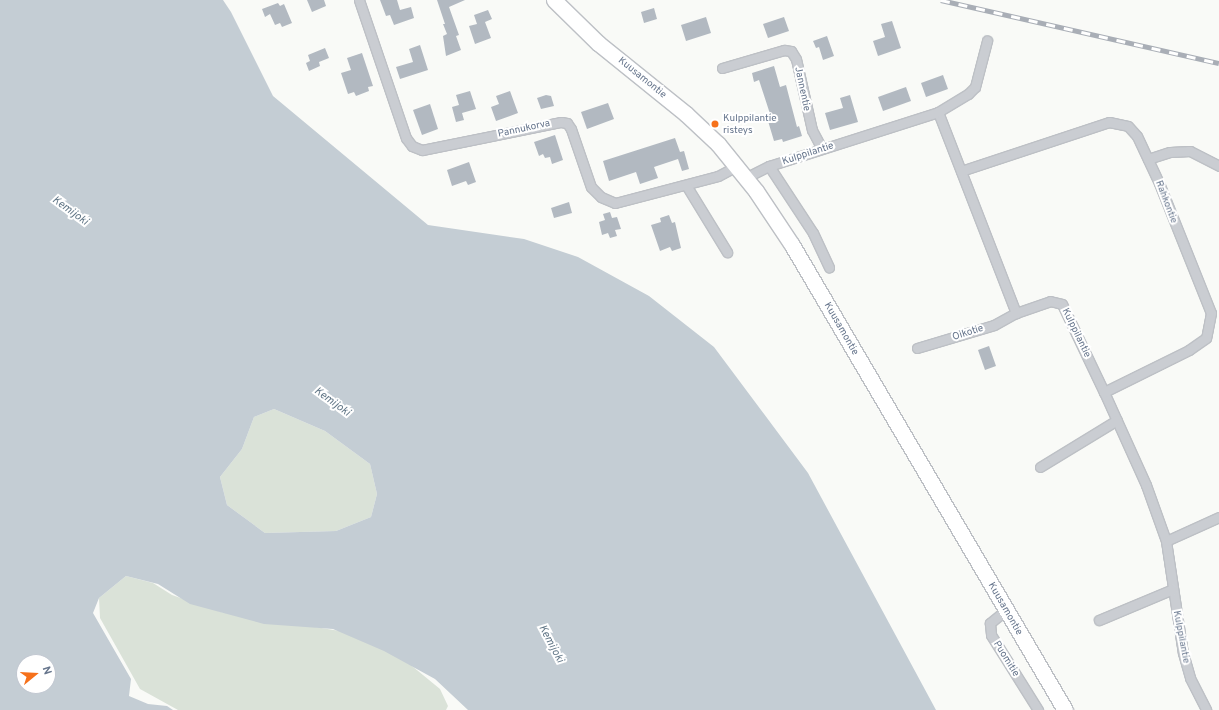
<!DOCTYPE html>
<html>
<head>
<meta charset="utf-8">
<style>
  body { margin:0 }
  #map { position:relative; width:1219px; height:710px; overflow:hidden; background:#f9faf7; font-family:Overpass,sans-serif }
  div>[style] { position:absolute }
  .green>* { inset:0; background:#dae2d8 }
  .water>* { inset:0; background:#c4cdd4 }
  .building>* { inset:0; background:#b2b9c1 }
  .roads { filter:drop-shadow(1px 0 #bdc0c5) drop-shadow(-1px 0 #bdc0c5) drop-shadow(0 1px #bdc0c5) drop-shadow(0 -1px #bdc0c5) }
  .street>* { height:9px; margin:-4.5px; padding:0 4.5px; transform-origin:4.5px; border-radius:4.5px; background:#cacdd2 }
  .primary>* { height:15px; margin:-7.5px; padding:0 7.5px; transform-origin:7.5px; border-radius:7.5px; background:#fff }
  .rail>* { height:4.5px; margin-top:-2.25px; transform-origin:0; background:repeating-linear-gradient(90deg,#fff 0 9px,#a9aeb6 0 18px); box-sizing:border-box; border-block:1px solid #a9aeb6 }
  .dots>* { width:11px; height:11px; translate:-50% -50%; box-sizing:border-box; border:2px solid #fff; border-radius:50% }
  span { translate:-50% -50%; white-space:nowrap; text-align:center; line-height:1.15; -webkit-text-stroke:4px #fff; paint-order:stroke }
  .street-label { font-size:10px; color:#66758c }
  .poi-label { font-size:10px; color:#66758c }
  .left { translate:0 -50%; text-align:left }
  .water-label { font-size:11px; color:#627787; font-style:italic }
  .north { position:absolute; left:16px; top:654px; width:40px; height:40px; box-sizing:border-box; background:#fff; border:1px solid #c2c8d1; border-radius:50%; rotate:72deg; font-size:11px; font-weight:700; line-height:16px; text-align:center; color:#66758c }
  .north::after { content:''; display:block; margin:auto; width:14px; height:18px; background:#f6711b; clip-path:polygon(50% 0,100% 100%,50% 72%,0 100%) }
</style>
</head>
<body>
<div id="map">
  <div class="green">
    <i style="clip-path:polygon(274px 409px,325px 431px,370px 464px,377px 494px,371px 517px,336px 531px,265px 533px,227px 505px,220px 477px,242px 449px,254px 417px)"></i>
    <i style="clip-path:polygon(126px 576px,153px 583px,172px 595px,221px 612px,365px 635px,384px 643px,440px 689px,448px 706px,446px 710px,178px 710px,140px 689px,100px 618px,99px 598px)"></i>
  </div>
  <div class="water">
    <i style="clip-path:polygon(evenodd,0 0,223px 0,231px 12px,273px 96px,428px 225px,524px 239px,578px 257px,649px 296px,714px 347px,808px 473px,936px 710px,468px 710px,435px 679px,384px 651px,333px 629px,264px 624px,190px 604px,158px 584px,126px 576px,99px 598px,93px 613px,131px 679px,129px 696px,148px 704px,167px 706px,173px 710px,0 710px,0 0,274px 409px,325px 431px,370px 464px,377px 494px,371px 517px,336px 531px,265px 533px,227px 505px,220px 477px,242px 449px,254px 417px,274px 409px,0 0,24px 662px,48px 662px,48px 686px,24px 686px,24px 662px)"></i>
  </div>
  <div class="building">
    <i style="clip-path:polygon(307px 0,324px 0,326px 6px,312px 12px)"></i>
    <i style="clip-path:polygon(380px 0,397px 0,400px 10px,411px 7px,414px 18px,394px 25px,390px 15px,386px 16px)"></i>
    <i style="clip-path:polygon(437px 0,465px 0,449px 7px,459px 35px,456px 36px,461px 50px,446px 56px,443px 36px,447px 34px,443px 24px,445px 24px)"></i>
    <i style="clip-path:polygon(278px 3px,280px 6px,284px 4px,292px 23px,282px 27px,280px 23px,275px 25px,270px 14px,265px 17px,262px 9px)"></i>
    <i style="clip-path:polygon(654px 8px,657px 19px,644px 23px,641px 12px)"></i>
    <i style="clip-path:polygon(488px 10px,492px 19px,485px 22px,491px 38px,475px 44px,469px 26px,477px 24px,474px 15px)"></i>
    <i style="clip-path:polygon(706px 17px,711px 33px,686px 41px,681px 25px)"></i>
    <i style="clip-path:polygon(784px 17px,789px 31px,768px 38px,763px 24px)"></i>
    <i style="clip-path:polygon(892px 21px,901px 48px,878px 56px,873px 41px,885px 37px,881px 24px)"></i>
    <i style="clip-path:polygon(827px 36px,834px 56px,823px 60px,819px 47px,816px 48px,813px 41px)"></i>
    <i style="clip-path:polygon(420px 45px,428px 70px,400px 79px,396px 67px,413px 62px,409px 49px)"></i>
    <i style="clip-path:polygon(325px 48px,329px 58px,319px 62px,320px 66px,309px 71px,306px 63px,310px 61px,308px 55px)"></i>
    <i style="clip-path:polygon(362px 53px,373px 86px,368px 87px,369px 91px,356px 96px,354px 92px,348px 94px,341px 73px,351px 70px,347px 58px)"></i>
    <i style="clip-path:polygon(774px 66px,780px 87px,786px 85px,797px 127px,799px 126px,802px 136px,783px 142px,782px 139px,774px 141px,768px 121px,772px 120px,759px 80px,754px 82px,752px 73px)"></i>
    <i style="clip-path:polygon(943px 75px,948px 89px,926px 97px,921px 83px)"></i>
    <i style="clip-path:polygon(906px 87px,911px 101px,883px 111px,878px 97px)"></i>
    <i style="clip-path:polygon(470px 91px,476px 109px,462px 113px,464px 120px,456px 122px,452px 107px,459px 105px,456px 95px)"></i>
    <i style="clip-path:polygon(510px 91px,518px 113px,496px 121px,491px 107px,499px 104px,496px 96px)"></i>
    <i style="clip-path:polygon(546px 95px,551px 96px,554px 106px,541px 109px,537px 98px)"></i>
    <i style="clip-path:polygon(850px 95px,858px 122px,830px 130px,825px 113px,843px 108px,840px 98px)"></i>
    <i style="clip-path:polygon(608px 103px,614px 119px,587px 129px,581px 112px)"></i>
    <i style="clip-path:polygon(430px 104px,438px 129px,422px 135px,413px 110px)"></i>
    <i style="clip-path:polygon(555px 135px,563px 160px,552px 164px,550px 157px,545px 158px,543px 154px,539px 156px,534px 142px)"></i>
    <i style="clip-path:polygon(675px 138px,680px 152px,684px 151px,689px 169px,682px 171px,678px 159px,654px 167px,658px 178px,640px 184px,636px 172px,609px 181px,603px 161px)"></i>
    <i style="clip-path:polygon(469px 162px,476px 182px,468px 185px,466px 181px,452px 186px,447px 170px)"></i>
    <i style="clip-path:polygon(569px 202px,572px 213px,554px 218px,551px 208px)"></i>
    <i style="clip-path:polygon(610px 212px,612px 218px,617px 217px,621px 229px,615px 230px,617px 236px,610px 238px,608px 233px,602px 235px,599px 222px,605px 220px,603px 214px)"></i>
    <i style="clip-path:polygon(669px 215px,672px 223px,675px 222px,681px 248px,672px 251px,670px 247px,660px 251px,651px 225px,661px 222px,660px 218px)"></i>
    <i style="clip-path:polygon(989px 346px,996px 366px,985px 370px,978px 350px)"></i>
  </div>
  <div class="roads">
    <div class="street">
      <i style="left:359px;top:0;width:146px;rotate:71.2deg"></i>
      <i style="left:406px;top:138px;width:10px;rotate:53deg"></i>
      <i style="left:412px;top:146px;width:11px;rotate:22deg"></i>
      <i style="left:422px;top:150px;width:142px;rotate:-11.4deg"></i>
      <i style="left:561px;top:122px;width:6px;rotate:9deg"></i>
      <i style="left:567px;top:123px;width:7px;rotate:56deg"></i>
      <i style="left:571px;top:129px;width:61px;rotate:71deg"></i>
      <i style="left:591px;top:187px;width:14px;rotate:45deg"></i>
      <i style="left:601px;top:197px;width:15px;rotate:23deg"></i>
      <i style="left:615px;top:203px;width:106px;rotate:-14.7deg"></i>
      <i style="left:718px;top:176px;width:21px;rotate:-28deg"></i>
      <i style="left:722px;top:68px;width:65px;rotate:-16.2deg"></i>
      <i style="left:784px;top:50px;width:7px;rotate:8deg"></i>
      <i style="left:791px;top:51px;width:9px;rotate:58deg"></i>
      <i style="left:796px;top:59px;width:73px;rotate:77.3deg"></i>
      <i style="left:812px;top:130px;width:21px;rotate:62deg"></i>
      <i style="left:938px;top:112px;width:216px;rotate:68.8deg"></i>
      <i style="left:1016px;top:313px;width:36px;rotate:-19deg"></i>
      <i style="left:1050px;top:301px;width:12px;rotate:14deg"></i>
      <i style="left:1062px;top:304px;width:98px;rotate:64.5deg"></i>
      <i style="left:1104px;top:392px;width:102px;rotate:65.7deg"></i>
      <i style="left:1146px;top:485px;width:59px;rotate:70.3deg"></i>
      <i style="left:1166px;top:541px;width:113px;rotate:81.4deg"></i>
      <i style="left:1183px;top:653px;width:26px;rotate:74deg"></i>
      <i style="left:1190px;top:678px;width:36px;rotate:63deg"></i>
      <i style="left:1148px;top:159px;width:23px;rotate:-18deg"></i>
      <i style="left:1170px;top:152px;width:20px;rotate:-3deg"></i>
      <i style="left:1190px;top:151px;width:33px;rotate:27deg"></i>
      <i style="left:769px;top:166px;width:80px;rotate:56.7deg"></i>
      <i style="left:813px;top:233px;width:38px;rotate:65deg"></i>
      <i style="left:961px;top:171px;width:156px;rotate:-18.3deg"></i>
      <i style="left:1109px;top:122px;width:19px;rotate:12deg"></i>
      <i style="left:1128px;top:126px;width:13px;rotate:48deg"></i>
      <i style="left:1137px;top:136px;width:52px;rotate:64.9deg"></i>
      <i style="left:1159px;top:183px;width:140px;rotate:68.2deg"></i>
      <i style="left:1211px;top:313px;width:25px;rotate:101deg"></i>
      <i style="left:1206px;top:338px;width:21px;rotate:145deg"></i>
      <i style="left:1189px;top:350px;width:95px;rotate:153.7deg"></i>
      <i style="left:747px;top:177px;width:25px;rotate:-27deg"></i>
      <i style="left:769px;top:166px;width:177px;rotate:-17.7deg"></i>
      <i style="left:938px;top:112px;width:35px;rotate:-31deg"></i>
      <i style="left:968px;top:94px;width:10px;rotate:-45deg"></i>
      <i style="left:975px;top:87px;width:48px;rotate:-75.4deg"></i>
      <i style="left:686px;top:185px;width:79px;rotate:58.5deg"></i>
      <i style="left:917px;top:348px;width:80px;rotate:-16.6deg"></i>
      <i style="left:994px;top:325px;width:25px;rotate:-29deg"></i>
      <i style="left:1040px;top:467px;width:90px;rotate:-31.4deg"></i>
      <i style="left:1166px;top:541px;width:58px;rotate:-24.4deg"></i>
      <i style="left:1006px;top:610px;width:21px;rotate:141deg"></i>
      <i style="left:990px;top:623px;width:12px;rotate:85deg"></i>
      <i style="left:991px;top:635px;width:89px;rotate:57.9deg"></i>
      <i style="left:1099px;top:620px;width:80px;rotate:-22.7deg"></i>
    </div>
    <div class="primary">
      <i style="left:554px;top:0;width:62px;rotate:44.3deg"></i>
      <i style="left:598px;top:43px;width:113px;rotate:38.9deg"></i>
      <i style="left:686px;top:114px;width:44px;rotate:43.2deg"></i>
      <i style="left:718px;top:144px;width:60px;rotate:51deg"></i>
      <i style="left:756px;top:191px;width:65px;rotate:56.3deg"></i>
      <i style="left:792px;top:245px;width:539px;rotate:59.58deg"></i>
    </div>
  </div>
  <div class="rail">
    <i style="left:941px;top:0;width:285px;rotate:12.8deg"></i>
  </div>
  <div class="dots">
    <i style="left:715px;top:124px;background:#f6711b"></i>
  </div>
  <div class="street-label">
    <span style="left:642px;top:78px;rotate:39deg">Kuusamontie</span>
    <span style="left:802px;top:89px;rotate:78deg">Jannentie</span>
    <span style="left:524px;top:129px;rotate:-12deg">Pannukorva</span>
    <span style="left:808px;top:154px;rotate:-18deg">Kulppilantie</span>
    <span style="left:1166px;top:202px;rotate:69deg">Rahkontie</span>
    <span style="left:841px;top:329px;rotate:60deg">Kuusamontie</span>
    <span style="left:968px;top:333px;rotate:-18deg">Oikotie</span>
    <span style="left:1076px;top:333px;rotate:64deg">Kulppilantie</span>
    <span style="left:1005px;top:609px;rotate:60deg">Kuusamontie</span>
    <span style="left:1181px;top:637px;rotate:79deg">Kulppilantie</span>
    <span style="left:1006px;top:659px;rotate:58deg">Puomitie</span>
  </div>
  <div class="poi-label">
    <span class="left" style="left:723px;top:124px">Kulppilantie<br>risteys</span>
  </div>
  <div class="water-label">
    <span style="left:70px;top:211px;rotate:36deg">Kemijoki</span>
    <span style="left:332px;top:402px;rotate:36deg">Kemijoki</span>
    <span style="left:551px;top:644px;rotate:62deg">Kemijoki</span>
  </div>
  <div class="north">N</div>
</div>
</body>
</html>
